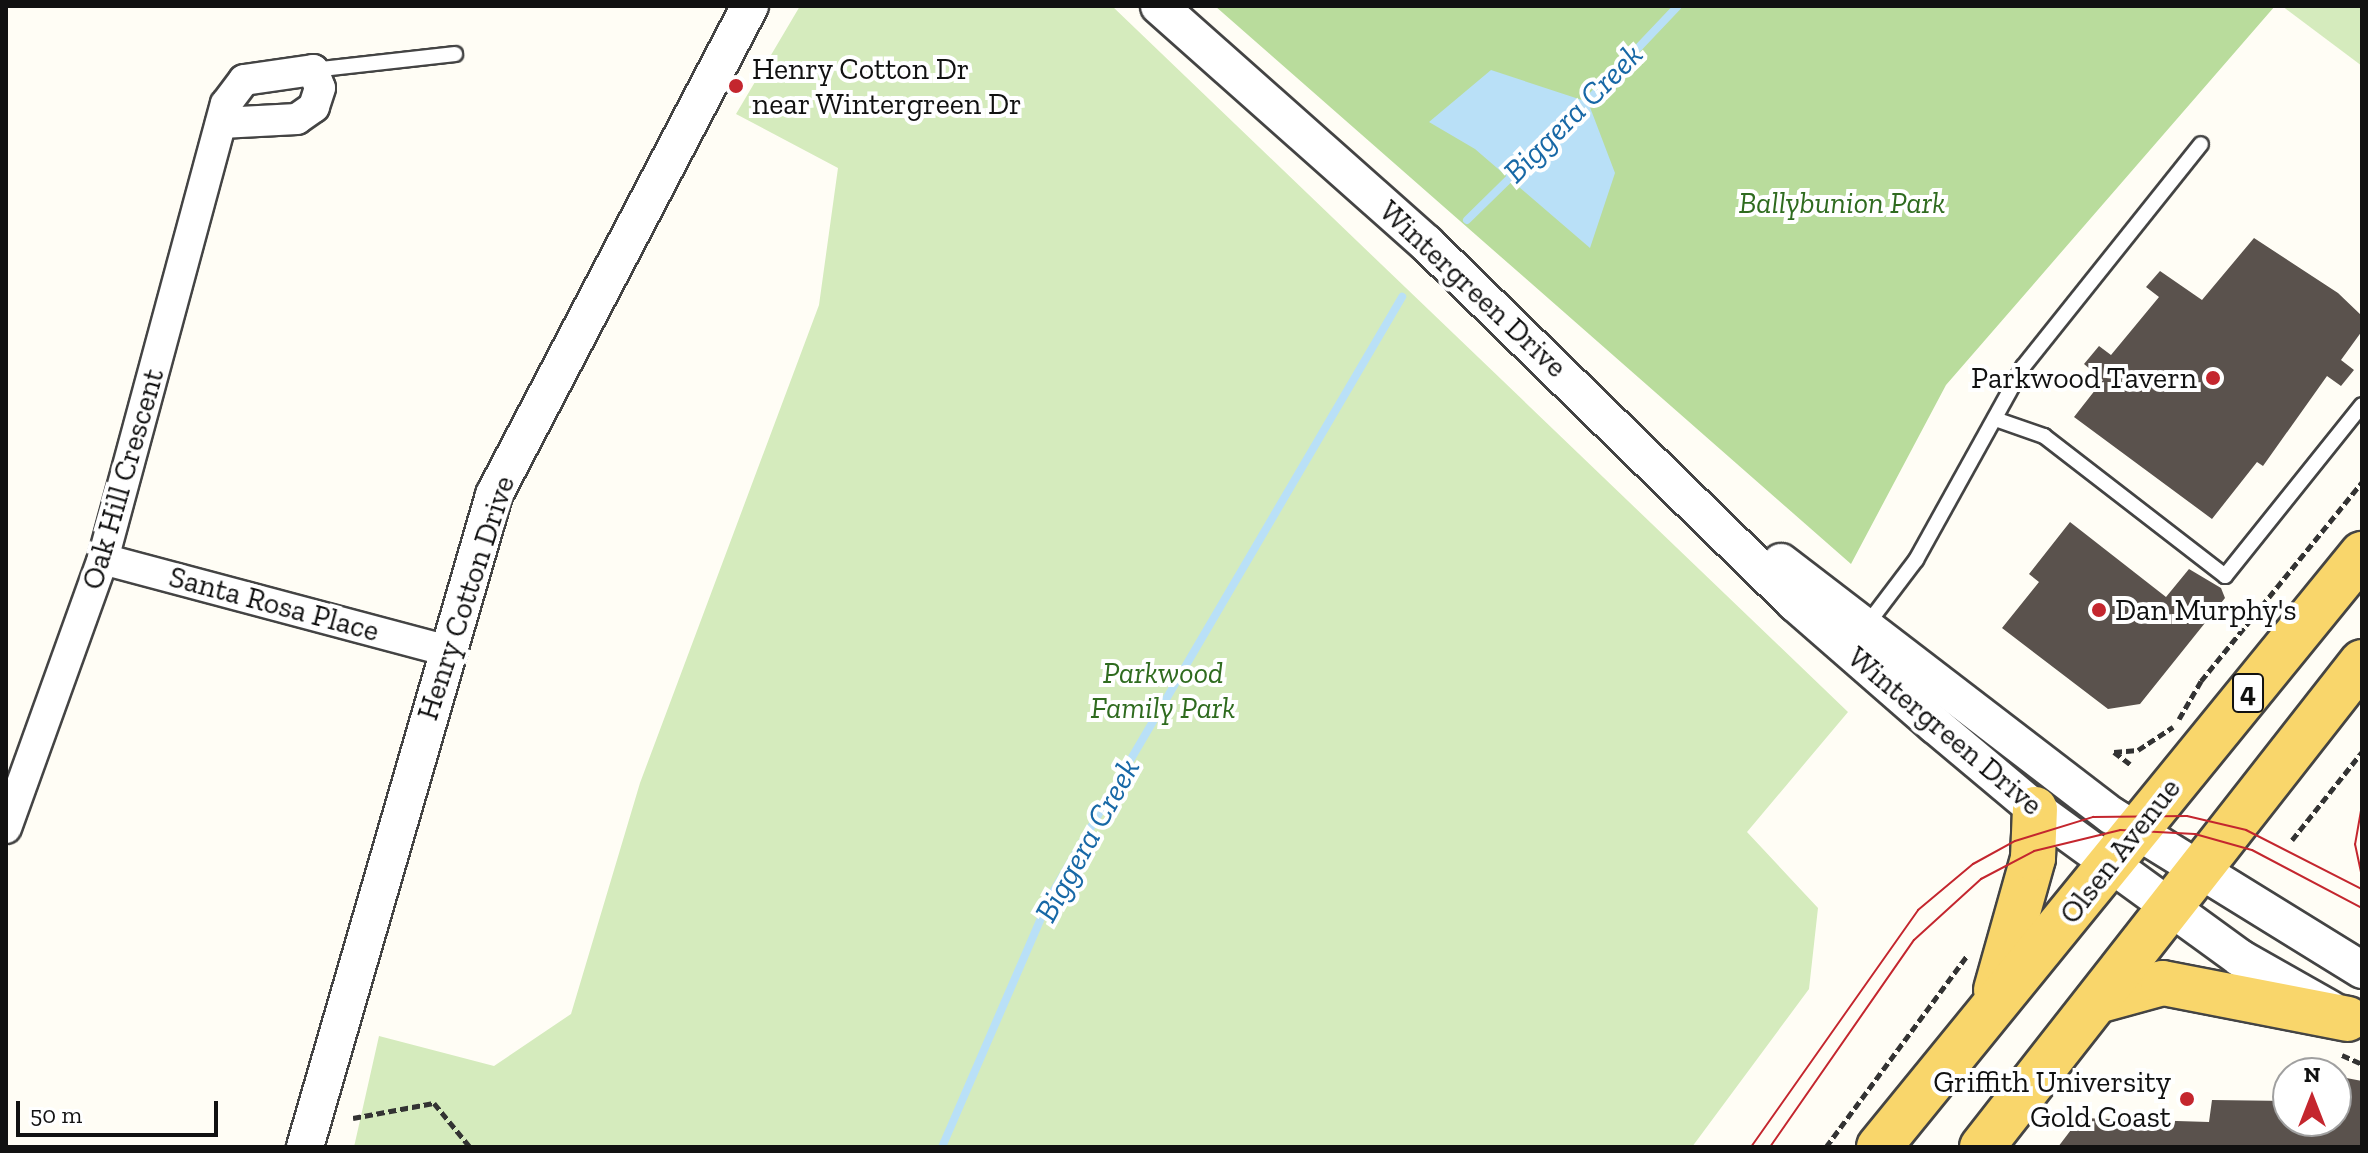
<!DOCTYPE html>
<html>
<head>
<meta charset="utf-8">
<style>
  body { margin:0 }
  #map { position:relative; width:2368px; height:1153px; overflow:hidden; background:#fffdf5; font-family:"Zilla Slab",serif }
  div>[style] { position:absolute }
  .green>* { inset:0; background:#d5ebbd }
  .forest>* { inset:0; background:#b9dc9c }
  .water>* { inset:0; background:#b9e0f7 }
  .stream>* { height:8px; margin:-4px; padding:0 4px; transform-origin:4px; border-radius:4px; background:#b9e0f7 }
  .building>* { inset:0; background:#5a524d }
  .path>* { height:5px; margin-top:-2.5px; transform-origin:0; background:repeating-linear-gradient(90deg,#333 0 8px,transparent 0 12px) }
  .roads { filter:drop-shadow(2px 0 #444) drop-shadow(-2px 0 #444) drop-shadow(0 2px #444) drop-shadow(0 -2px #444) }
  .service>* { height:14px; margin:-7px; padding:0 7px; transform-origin:7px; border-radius:7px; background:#fff }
  .minor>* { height:30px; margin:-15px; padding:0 15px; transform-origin:15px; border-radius:15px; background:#fff }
  .tertiary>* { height:36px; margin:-18px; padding:0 18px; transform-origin:18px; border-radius:18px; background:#fff }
  .primary>* { height:44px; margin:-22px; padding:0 22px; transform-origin:22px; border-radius:22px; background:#f9d66b }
  .tram>* { height:2px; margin:-1px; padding:0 1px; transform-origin:1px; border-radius:1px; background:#c4262e }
  .dots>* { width:22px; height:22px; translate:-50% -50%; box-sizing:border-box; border:4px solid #fff; border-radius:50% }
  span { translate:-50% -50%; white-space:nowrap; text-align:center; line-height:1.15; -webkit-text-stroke:8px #fff; paint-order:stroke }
  .shield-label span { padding:2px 6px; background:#fff; border:2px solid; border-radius:6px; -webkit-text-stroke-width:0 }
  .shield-label { font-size:28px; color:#111; font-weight:700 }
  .poi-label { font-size:30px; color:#111 }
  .left { translate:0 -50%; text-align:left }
  .right { translate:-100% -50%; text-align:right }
  .park-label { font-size:30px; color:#2f6b1f; font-style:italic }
  .street-label { font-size:30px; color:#111 }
  .water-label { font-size:32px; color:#1768a6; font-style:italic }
  .frame { position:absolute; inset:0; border:8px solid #111; pointer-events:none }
  .north { position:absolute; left:2272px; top:1057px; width:80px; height:80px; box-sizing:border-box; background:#fff; border:2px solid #a0a0a0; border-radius:50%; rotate:0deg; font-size:22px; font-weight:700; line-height:32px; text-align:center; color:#111 }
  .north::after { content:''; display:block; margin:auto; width:28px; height:36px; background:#c4262e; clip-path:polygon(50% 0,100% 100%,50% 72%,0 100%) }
  .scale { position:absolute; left:16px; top:1101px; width:202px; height:36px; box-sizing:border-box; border:4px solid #111; border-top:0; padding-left:10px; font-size:24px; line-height:28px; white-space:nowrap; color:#111; -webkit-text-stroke:6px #fff; paint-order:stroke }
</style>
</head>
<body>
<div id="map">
  <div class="green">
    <i style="clip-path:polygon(800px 6px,1112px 6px,1848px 712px,1747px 832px,1818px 908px,1809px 989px,1692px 1147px,354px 1147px,379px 1036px,494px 1066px,571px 1014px,640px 783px,819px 305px,838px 168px,736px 114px)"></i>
    <i style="clip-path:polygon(2282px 6px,2362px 6px,2362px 66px)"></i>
  </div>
  <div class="forest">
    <i style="clip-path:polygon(1215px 6px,2275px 6px,1946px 385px,1851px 564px)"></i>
  </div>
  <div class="water">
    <i style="clip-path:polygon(1491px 70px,1588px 102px,1615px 173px,1590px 248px,1475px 149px,1429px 122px)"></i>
  </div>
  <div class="stream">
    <i style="left:1582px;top:107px;width:139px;rotate:-46.5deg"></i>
    <i style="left:1467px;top:220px;width:67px;rotate:-44.4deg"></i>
    <i style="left:942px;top:1147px;width:272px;rotate:-66.6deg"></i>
    <i style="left:1050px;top:897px;width:696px;rotate:-59.6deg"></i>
  </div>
  <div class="building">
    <i style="clip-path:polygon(2254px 238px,2338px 293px,2362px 316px,2362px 331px,2341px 360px,2354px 370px,2341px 386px,2327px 376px,2263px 466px,2257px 462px,2212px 519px,2074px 417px,2103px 380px,2084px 364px,2099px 346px,2111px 355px,2159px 297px,2146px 287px,2160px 271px,2202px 300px)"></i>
    <i style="clip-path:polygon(2070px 522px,2166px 597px,2189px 569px,2221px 588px,2225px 598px,2140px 704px,2108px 709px,2002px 628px,2039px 582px,2029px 574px)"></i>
    <i style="clip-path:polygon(2336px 1076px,2362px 1081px,2362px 1147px,2058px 1147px,2080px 1118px,2209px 1122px,2212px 1100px,2288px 1101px,2288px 1121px,2336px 1121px)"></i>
  </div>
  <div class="path">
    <i style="left:2179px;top:719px;width:44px;rotate:-59.9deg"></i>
    <i style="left:2201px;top:681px;width:256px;rotate:-51deg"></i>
    <i style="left:2130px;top:764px;width:20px;rotate:-143deg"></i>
    <i style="left:2114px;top:752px;width:24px;rotate:-5deg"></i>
    <i style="left:2138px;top:750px;width:42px;rotate:-33.3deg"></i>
    <i style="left:2292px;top:840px;width:112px;rotate:-51.5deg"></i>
    <i style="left:2342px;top:1055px;width:22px;rotate:24deg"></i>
    <i style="left:353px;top:1118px;width:82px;rotate:-10.5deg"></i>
    <i style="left:434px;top:1103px;width:57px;rotate:50.7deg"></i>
    <i style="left:1826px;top:1147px;width:237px;rotate:-53.6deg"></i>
  </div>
  <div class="roads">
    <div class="service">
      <i style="left:313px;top:70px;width:143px;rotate:-6.4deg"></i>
      <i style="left:1998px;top:420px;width:49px;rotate:19.2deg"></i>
      <i style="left:2044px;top:436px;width:229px;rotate:37.7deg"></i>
      <i style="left:2225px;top:576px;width:219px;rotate:-51.3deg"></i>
      <i style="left:1866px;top:626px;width:83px;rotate:-52.9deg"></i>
      <i style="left:1916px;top:560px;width:221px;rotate:-61deg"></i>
      <i style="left:2023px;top:367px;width:285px;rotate:-51.4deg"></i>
    </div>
    <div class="minor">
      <i style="left:103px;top:559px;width:354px;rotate:14.9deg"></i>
      <i style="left:6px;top:828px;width:286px;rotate:-70.2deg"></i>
      <i style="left:103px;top:559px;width:471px;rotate:-74.9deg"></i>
      <i style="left:226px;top:104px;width:30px;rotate:-53deg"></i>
      <i style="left:244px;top:80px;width:70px;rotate:-8.2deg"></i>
      <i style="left:313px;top:70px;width:19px;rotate:69deg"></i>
      <i style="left:320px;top:88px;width:20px;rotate:108deg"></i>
      <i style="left:314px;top:107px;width:21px;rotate:145deg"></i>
      <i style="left:297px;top:119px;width:76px;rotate:177deg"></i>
    </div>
    <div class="tertiary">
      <i style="left:1159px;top:6px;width:357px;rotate:41.6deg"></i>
      <i style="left:1426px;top:243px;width:516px;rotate:44.29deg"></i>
      <i style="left:1795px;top:603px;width:186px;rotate:41.1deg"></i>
      <i style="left:1935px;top:725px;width:131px;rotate:40deg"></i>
      <i style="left:2035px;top:809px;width:253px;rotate:36deg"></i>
      <i style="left:2240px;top:958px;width:103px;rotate:29.5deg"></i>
      <i style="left:1781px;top:562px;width:416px;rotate:37.5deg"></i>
      <i style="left:2111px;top:815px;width:295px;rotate:31.7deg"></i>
      <i style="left:305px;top:1147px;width:679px;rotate:-73.83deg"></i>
      <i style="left:494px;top:495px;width:552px;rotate:-62.37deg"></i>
    </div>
    <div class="primary">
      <i style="left:1996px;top:990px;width:137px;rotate:-74.3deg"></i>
      <i style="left:2033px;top:858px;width:49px;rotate:-87.7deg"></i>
      <i style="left:2097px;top:1001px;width:68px;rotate:-15.3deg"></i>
      <i style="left:2163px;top:983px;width:188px;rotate:11deg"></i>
      <i style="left:1879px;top:1147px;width:765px;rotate:-50.84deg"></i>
      <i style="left:1982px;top:1147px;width:616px;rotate:-51.92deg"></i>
    </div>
  </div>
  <div class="tram">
    <i style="left:2362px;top:805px;width:40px;rotate:100deg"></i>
    <i style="left:2355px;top:844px;width:34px;rotate:78deg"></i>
    <i style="left:1751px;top:1147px;width:290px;rotate:-54.8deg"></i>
    <i style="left:1918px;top:910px;width:72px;rotate:-39.9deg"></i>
    <i style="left:1973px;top:864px;width:48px;rotate:-28.7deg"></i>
    <i style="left:2015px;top:841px;width:82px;rotate:-17.1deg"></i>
    <i style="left:2093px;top:817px;width:94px;rotate:-0.6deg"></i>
    <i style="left:2187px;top:816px;width:61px;rotate:13.3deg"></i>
    <i style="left:2246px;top:830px;width:130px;rotate:27deg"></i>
    <i style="left:1770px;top:1147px;width:252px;rotate:-55.2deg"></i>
    <i style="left:1914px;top:940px;width:91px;rotate:-42.3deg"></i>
    <i style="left:1981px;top:879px;width:60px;rotate:-27.8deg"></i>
    <i style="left:2034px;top:851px;width:89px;rotate:-13.7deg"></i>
    <i style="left:2120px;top:830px;width:75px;rotate:3.1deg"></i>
    <i style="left:2195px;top:834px;width:59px;rotate:15.7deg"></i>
    <i style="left:2252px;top:850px;width:124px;rotate:27.8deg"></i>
  </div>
  <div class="dots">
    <i style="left:736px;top:86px;background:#c4262e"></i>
    <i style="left:2213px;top:378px;background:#c4262e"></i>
    <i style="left:2099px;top:610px;background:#c4262e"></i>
    <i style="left:2187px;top:1099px;background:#c4262e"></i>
  </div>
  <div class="shield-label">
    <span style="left:2248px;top:693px">4</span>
  </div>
  <div class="poi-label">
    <span class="left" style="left:752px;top:86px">Henry Cotton Dr<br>near Wintergreen Dr</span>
    <span class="right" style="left:2197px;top:378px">Parkwood Tavern</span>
    <span class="left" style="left:2115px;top:610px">Dan Murphy's</span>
    <span class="right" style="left:2171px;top:1099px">Griffith University<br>Gold Coast</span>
  </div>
  <div class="park-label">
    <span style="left:1842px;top:203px">Ballybunion Park</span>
    <span style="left:1163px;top:690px">Parkwood<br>Family Park</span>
  </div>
  <div class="street-label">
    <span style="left:1473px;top:289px;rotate:43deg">Wintergreen Drive</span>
    <span style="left:123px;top:479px;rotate:-74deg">Oak Hill Crescent</span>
    <span style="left:466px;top:598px;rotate:-72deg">Henry Cotton Drive</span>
    <span style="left:274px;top:604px;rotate:15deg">Santa Rosa Place</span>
    <span style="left:1945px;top:731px;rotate:40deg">Wintergreen Drive</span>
    <span style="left:2120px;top:851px;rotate:-52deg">Olsen Avenue</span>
  </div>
  <div class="water-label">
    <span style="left:1573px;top:113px;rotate:-45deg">Biggera Creek</span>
    <span style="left:1087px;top:840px;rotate:-61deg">Biggera Creek</span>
  </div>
  <div class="frame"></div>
  <div class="north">N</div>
  <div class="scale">50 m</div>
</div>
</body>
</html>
